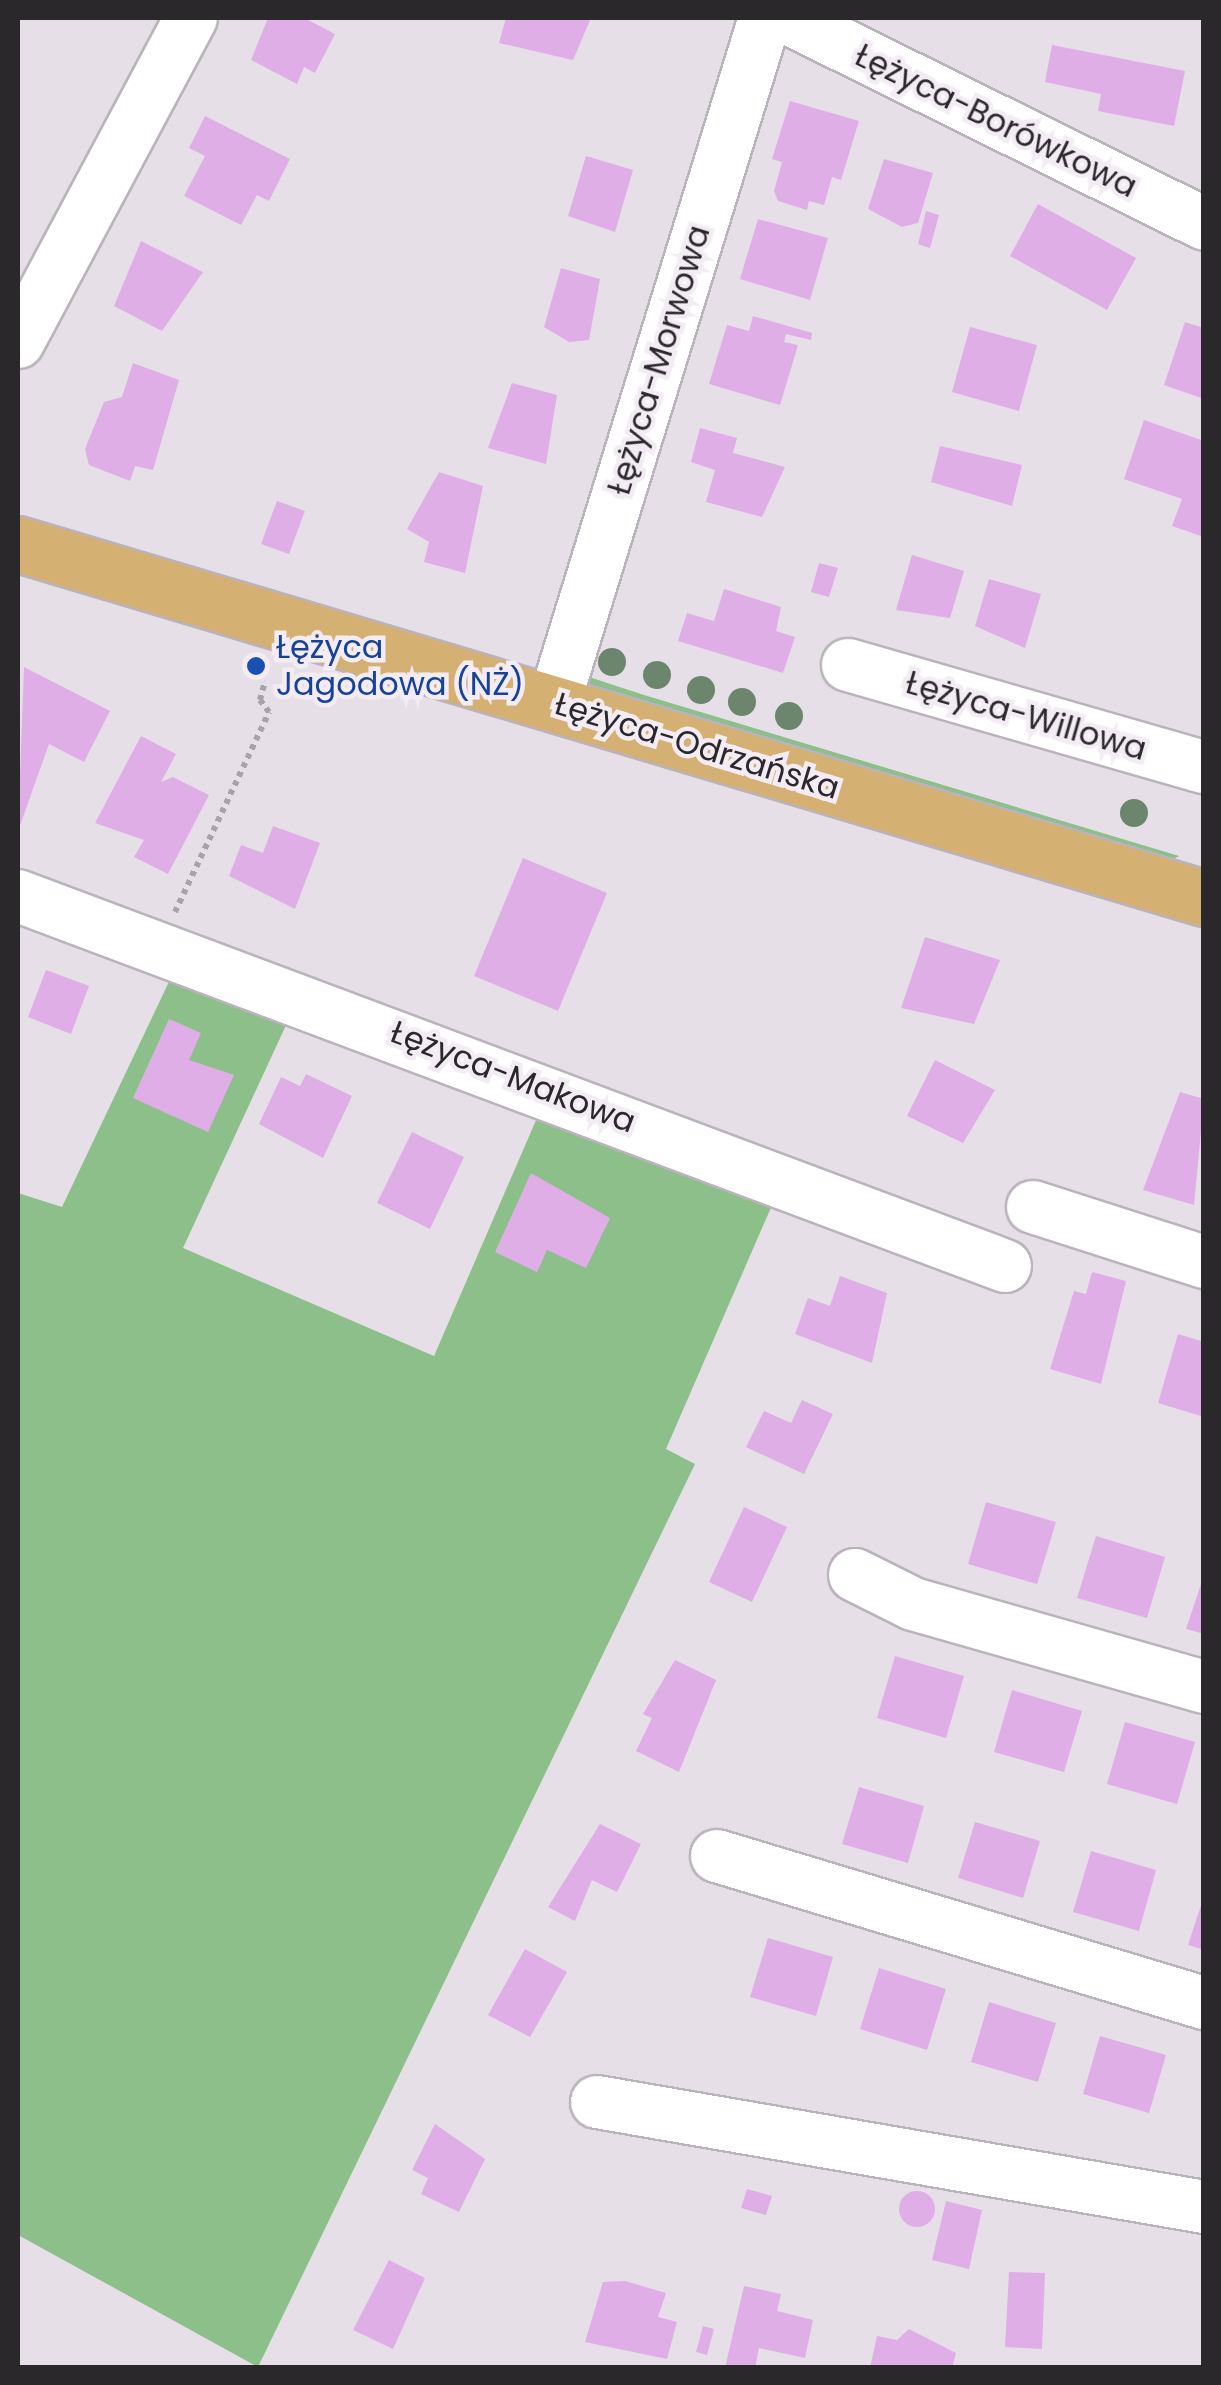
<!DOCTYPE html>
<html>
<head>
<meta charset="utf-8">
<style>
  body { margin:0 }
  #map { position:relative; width:1221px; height:2385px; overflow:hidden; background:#e7dfe8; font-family:Poppins,sans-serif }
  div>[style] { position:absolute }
  .green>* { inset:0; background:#8dbf8a }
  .building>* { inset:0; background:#dfaee6 }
  .round { border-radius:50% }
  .path>* { height:6px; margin-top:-3px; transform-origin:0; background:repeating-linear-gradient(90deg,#a8a2a9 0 5px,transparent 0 10px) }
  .roads { filter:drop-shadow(2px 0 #bbb3bc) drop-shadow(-2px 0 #bbb3bc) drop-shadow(0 2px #bbb3bc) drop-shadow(0 -2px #bbb3bc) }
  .minor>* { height:52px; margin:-26px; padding:0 26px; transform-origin:26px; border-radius:26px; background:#fff }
  .major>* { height:55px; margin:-27.5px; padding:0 27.5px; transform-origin:27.5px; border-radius:27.5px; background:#d4b073 }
  .trees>* { width:28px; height:28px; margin:-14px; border-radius:50%; background:#6b866c }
  .dots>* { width:28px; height:28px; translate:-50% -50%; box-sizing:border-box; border:5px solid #f4ecf5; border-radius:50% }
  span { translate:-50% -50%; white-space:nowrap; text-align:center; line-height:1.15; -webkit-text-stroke:9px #f4ecf5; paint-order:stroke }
  .street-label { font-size:32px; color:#2b282c }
  .transit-label { font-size:32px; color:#164399 }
  .left { translate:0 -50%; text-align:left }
  .frame { position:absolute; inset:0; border:20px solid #2b282c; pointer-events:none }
</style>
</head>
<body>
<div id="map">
  <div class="green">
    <i style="clip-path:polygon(586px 676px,644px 695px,1179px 856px,1170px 861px,598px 698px)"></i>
    <i style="clip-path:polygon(176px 967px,293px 1010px,183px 1248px,434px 1356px,543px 1104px,776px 1196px,666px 1449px,695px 1464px,258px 2367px,18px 2235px,18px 1193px,62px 1207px)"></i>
  </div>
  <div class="building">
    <i style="clip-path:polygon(268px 18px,304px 18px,335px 34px,315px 73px,304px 67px,297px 84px,251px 60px)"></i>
    <i style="clip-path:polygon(506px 18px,591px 18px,573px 60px,499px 43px)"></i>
    <i style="clip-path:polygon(1052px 45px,1185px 71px,1174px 126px,1098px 111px,1101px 94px,1045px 82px)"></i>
    <i style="clip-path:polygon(790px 101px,859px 121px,841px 180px,832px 177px,824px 205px,809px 201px,807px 210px,778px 201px,774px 191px,782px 162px,772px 159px)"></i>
    <i style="clip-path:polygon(205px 116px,290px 159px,269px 201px,257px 195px,241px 225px,184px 196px,205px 156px,189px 148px)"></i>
    <i style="clip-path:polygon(586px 156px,633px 170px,615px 232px,568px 216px)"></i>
    <i style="clip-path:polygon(884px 159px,933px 173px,918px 223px,902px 227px,868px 209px)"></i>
    <i style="clip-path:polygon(1038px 204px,1136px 258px,1107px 310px,1010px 256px)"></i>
    <i style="clip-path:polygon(926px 211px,939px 215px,930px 248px,918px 244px)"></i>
    <i style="clip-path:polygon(758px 219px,828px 238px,810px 300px,740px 279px)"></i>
    <i style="clip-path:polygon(141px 241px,203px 272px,162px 331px,114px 306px)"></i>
    <i style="clip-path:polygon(561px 268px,600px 279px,589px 340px,569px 342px,544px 327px)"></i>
    <i style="clip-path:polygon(753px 316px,812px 333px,811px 340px,786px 334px,784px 342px,798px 345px,780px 405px,709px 384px,727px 325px,749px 331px)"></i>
    <i style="clip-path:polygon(1185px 322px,1204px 328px,1204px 399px,1164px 385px)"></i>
    <i style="clip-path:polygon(970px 327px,1037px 345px,1019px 411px,952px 392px)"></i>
    <i style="clip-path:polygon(133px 363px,179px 380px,153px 470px,135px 466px,130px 481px,89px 465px,85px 449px,104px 402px,122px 397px)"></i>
    <i style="clip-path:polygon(512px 383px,557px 395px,546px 464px,488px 448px)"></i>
    <i style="clip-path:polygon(1144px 420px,1204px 441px,1204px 537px,1172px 526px,1182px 499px,1124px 479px)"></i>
    <i style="clip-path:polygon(700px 428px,737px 438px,733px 453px,785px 467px,762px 517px,706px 502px,715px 470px,691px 462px)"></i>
    <i style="clip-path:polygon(940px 446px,1022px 465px,1012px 506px,931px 482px)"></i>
    <i style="clip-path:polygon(439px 472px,483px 486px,465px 573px,424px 562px,429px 542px,407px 529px)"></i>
    <i style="clip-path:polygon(277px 501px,305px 511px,289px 554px,261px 544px)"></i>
    <i style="clip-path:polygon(912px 555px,964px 571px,950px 618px,896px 610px)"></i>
    <i style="clip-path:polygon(819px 563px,838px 568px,829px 597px,811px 592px)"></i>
    <i style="clip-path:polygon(989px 579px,1041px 594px,1025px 648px,975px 626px)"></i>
    <i style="clip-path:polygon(724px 589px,781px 607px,776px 631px,795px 637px,783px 673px,678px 641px,687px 613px,714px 621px)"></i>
    <i style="clip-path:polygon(24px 667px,110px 711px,84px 762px,49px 744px,18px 831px)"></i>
    <i style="clip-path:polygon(141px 736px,176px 754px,161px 782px,173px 777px,209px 795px,168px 874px,134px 857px,144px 840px,95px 823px)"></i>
    <i style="clip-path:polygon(273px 826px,320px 843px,295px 909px,229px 876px,241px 845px,263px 853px)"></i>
    <i style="clip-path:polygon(523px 858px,607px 893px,558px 1011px,474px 976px)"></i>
    <i style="clip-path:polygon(925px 937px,1000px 960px,974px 1024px,901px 1008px)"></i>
    <i style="clip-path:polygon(46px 970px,89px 986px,71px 1034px,28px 1017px)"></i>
    <i style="clip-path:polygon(169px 1019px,201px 1033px,189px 1060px,234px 1075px,208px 1132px,133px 1098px)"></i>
    <i style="clip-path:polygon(935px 1060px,995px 1090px,963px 1143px,907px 1116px)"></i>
    <i style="clip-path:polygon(306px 1074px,352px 1096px,323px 1158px,259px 1124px,281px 1077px,300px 1086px)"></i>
    <i style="clip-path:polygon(1180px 1092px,1204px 1099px,1194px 1205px,1143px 1190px)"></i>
    <i style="clip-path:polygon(412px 1132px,464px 1157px,430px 1229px,377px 1203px)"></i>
    <i style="clip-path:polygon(531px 1173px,610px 1218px,586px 1268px,547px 1250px,537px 1272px,495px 1252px)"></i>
    <i style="clip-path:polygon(1092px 1272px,1126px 1281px,1101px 1384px,1050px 1369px,1074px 1291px,1086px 1294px)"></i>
    <i style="clip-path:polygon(840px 1276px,887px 1293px,872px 1363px,795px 1334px,808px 1298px,830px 1306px)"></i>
    <i style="clip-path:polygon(1178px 1334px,1204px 1342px,1204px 1417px,1158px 1403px)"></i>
    <i style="clip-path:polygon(802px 1400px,833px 1414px,804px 1474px,746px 1447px,764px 1411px,791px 1423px)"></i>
    <i style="clip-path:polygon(986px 1502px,1056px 1522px,1037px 1584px,968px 1564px)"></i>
    <i style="clip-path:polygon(744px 1507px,787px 1527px,752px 1602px,709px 1582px)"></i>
    <i style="clip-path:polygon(1096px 1536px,1165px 1557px,1147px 1618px,1077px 1598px)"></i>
    <i style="clip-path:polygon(1204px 1575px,1204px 1634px,1186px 1629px)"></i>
    <i style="clip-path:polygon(895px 1656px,964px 1676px,946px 1738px,877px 1718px)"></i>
    <i style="clip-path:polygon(675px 1660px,716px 1680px,679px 1772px,636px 1751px,652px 1718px,643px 1714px)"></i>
    <i style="clip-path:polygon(1012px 1690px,1082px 1711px,1064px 1772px,994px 1752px)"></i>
    <i style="clip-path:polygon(1125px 1722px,1195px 1742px,1177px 1804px,1107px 1784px)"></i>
    <i style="clip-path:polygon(859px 1787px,924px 1806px,908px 1863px,842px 1844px)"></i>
    <i style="clip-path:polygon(975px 1822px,1040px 1841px,1023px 1898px,958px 1878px)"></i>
    <i style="clip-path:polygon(600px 1824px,641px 1844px,617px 1892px,592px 1880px,575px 1921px,548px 1907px)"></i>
    <i style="clip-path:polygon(1091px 1851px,1156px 1870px,1139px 1931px,1073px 1912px)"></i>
    <i style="clip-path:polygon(1204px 1896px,1204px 1950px,1188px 1945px)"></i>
    <i style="clip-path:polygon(768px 1938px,833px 1957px,816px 2016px,750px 1997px)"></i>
    <i style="clip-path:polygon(525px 1949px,567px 1972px,530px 2037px,488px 2015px)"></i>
    <i style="clip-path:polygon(879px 1968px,946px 1989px,927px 2050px,860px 2029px)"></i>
    <i style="clip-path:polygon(989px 2002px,1056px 2023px,1038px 2082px,971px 2062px)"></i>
    <i style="clip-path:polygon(1100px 2036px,1166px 2055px,1149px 2113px,1083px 2094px)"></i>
    <i style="clip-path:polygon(435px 2124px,485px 2159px,459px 2212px,421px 2194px,428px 2178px,412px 2170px)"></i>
    <i style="clip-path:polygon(747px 2189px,772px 2196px,766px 2215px,741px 2208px)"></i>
    <i class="round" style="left:899px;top:2191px;width:36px;height:36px"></i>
    <i style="clip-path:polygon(946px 2201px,982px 2210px,969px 2269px,932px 2260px)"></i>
    <i style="clip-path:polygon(389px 2260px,425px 2278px,393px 2349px,353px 2330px)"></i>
    <i style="clip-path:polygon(1009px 2272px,1045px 2273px,1042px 2349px,1005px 2347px)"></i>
    <i style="clip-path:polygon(625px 2281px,666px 2293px,658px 2317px,677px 2322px,667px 2359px,585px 2342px,603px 2282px)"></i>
    <i style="clip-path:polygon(744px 2286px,781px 2294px,777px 2311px,813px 2320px,805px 2358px,759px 2348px,755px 2368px,725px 2368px)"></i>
    <i style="clip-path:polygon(703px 2326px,714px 2329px,707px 2355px,696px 2352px)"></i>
    <i style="clip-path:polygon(909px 2329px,956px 2353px,952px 2368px,870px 2368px,877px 2336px,897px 2340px)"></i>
  </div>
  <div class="path">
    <i style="left:175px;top:912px;width:221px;rotate:-64.8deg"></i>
    <i style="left:269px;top:712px;width:15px;rotate:-127deg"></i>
    <i style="left:260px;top:700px;width:20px;rotate:-75deg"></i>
  </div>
  <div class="roads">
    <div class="minor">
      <i style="left:788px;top:18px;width:464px;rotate:26.3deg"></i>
      <i style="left:18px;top:342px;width:367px;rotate:-61.9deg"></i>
      <i style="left:848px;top:665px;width:370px;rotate:16deg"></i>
      <i style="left:554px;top:703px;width:717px;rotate:-72.88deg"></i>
      <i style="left:18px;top:896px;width:1054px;rotate:20.55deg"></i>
      <i style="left:1033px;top:1207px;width:180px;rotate:17.8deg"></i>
      <i style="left:855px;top:1575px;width:65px;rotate:26.6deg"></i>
      <i style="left:913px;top:1604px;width:303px;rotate:15.9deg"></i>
      <i style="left:717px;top:1856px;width:509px;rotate:16.8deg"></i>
      <i style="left:597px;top:2102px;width:616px;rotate:9.81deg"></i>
    </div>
    <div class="major">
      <i style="left:18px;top:544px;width:1238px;rotate:16.62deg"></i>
    </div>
  </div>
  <div class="trees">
    <i style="left:612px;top:662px"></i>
    <i style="left:657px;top:675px"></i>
    <i style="left:701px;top:690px"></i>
    <i style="left:742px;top:702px"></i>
    <i style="left:789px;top:716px"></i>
    <i style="left:1134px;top:813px"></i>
  </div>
  <div class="dots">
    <i style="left:256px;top:666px;background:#1a4fb4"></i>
  </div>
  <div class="street-label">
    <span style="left:996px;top:121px;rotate:26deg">Łężyca-Borówkowa</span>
    <span style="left:659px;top:360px;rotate:-73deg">Łężyca-Morwowa</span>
    <span style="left:1026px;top:716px;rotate:16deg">Łężyca-Willowa</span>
    <span style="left:697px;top:746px;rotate:17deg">Łężyca-Odrzańska</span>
    <span style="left:513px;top:1077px;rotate:21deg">Łężyca-Makowa</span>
  </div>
  <div class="transit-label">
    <span class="left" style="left:276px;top:666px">Łężyca<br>Jagodowa (NŻ)</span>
  </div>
  <div class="frame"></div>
</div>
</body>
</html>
